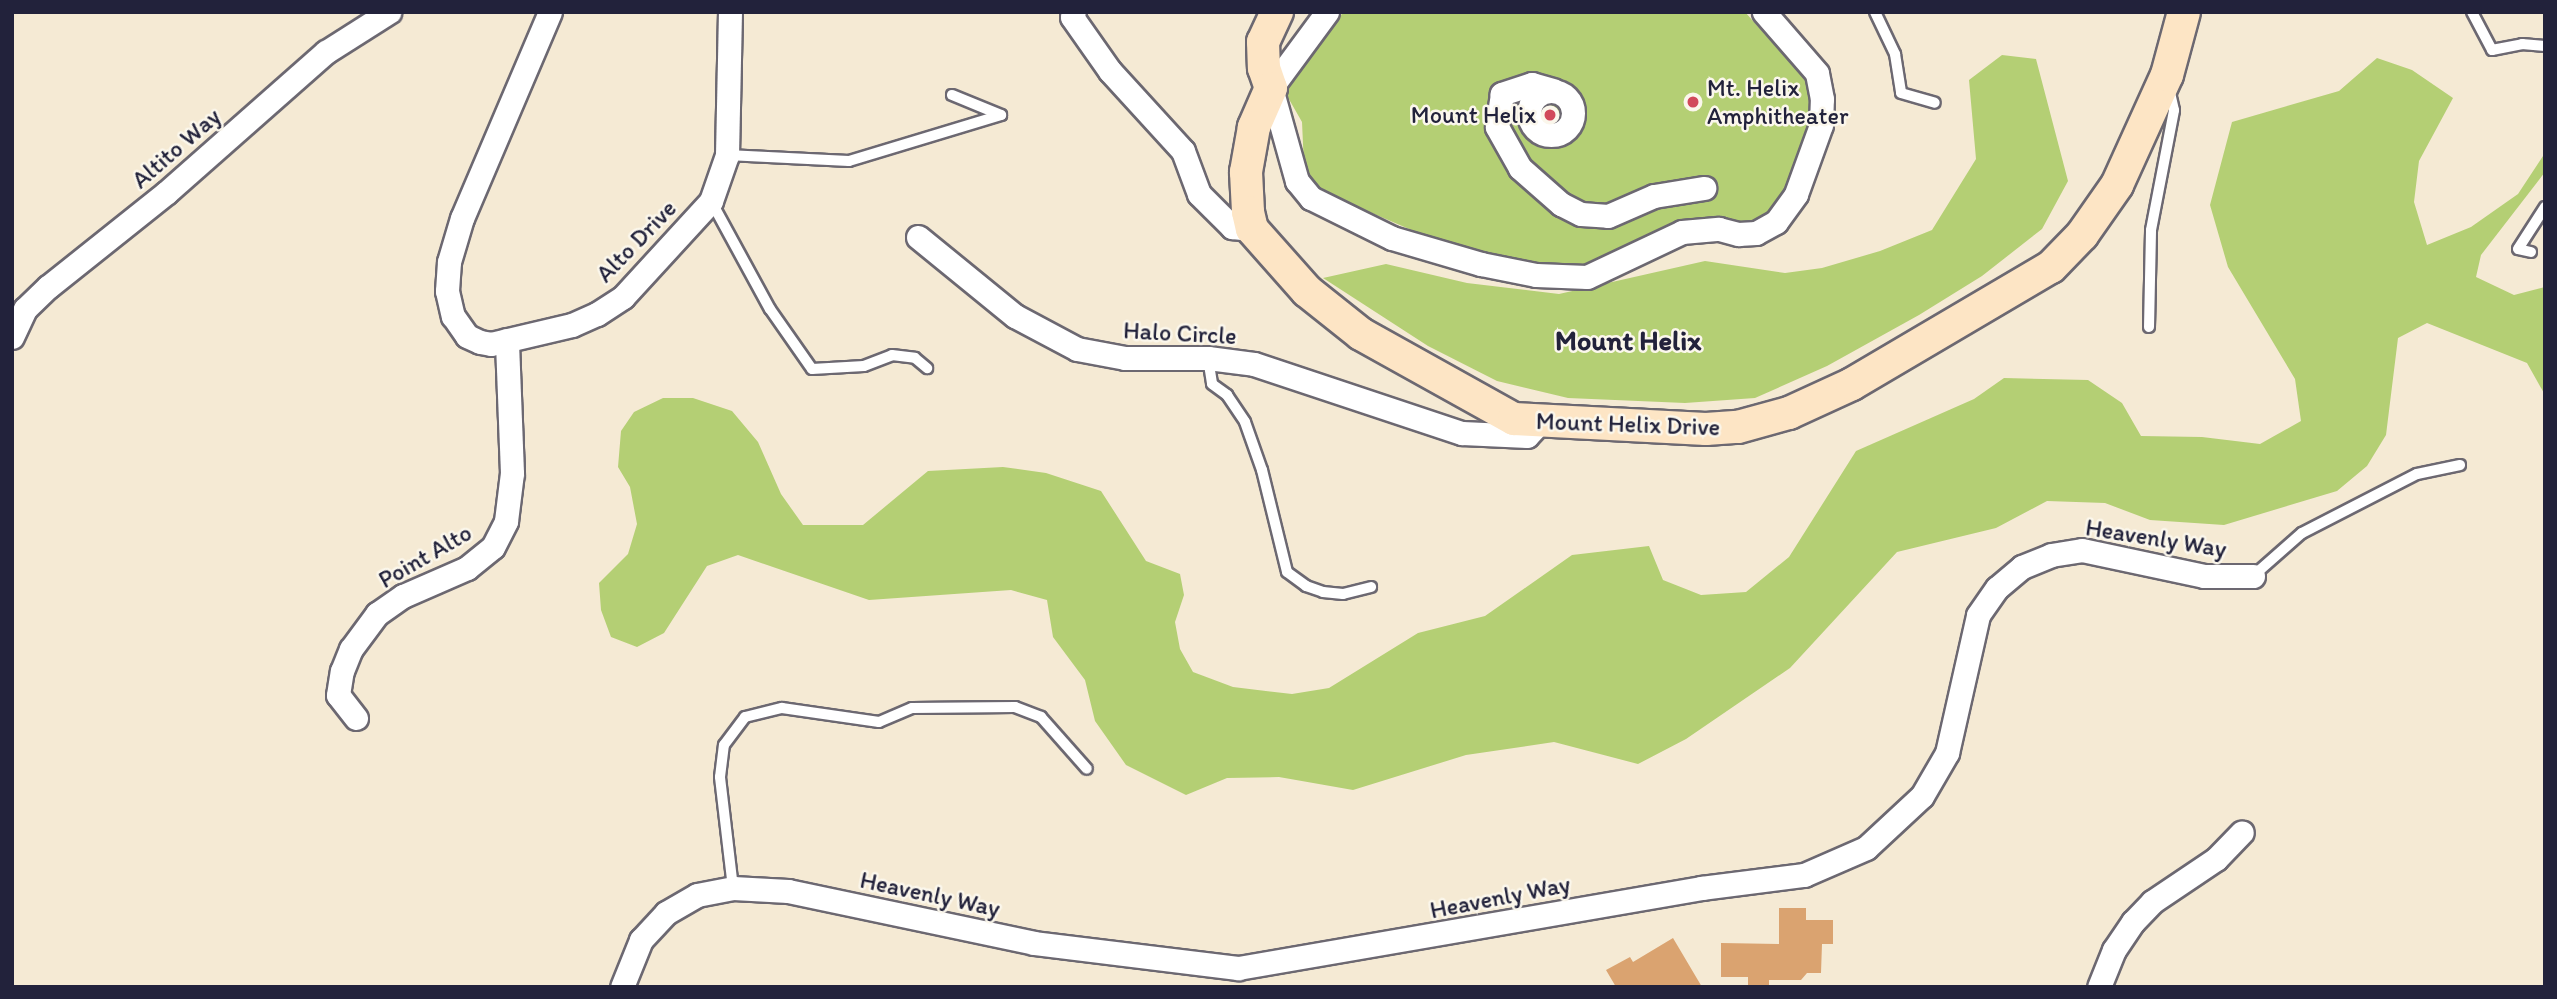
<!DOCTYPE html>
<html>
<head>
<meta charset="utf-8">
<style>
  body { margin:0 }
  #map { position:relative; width:2557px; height:999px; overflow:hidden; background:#f5ead4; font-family:Itim,sans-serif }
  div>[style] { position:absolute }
  .green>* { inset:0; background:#b4cf74 }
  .building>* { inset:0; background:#daa370 }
  .roads { filter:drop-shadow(2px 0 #6c6871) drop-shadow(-2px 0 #6c6871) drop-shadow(0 2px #6c6871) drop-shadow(0 -2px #6c6871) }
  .lane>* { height:10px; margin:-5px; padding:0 5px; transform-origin:5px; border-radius:5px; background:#fff }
  .street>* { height:23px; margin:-11.5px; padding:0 11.5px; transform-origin:11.5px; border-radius:11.5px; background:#fff }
  .street>.ring { margin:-11.5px; padding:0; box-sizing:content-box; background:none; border:23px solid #fff; border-radius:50% }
  .secondary>* { height:32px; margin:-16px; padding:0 16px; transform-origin:16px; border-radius:16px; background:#fde5c5 }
  .dots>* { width:19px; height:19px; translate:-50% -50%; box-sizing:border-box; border:4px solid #fbf7ec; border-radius:50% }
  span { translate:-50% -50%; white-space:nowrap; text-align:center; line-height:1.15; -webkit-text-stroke:5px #fbf7ec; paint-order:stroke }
  .poi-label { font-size:24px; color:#22223b }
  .left { translate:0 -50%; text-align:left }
  .right { translate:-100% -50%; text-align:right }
  .street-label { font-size:24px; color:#22223b }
  .quarter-label { font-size:28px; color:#22223b; font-weight:700 }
  .frame { position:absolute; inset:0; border:14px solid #22223b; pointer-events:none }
</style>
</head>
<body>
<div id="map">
  <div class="green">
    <i style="clip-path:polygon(1344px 12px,1745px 12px,1812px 87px,1813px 117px,1782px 195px,1765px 217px,1580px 269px,1517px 264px,1451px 247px,1316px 189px,1304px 166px,1302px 122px,1286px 94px,1306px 49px)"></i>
    <i style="clip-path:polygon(2002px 55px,2036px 59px,2068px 181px,2042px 229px,1982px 276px,1919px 315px,1827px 366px,1755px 398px,1685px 403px,1568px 398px,1497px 381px,1428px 346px,1323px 278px,1386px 264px,1467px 283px,1559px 294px,1705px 261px,1785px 273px,1822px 268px,1880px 251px,1932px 230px,1976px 159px,1969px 80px)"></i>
    <i style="clip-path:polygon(2377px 58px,2412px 70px,2453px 98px,2419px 161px,2414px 202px,2427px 245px,2471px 227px,2518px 194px,2545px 153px,2545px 172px,2481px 255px,2476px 277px,2514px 295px,2545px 287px,2545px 395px,2527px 363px,2427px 323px,2398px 338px,2386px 435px,2367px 466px,2337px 491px,2224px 525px,2150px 520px,2105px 503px,2047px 501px,1996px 528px,1897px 552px,1790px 668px,1686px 739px,1638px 764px,1554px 742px,1466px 755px,1353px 790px,1279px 777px,1227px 778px,1186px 795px,1126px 765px,1095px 721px,1085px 680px,1053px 637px,1047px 600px,1011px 590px,869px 600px,738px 555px,707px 566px,664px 633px,637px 647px,611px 637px,601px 610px,599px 583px,628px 554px,637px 524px,630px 487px,618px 467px,621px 431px,634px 412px,663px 398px,693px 398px,732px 411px,758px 442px,781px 494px,803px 525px,863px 525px,928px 471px,1003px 467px,1046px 473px,1101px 491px,1146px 561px,1180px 574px,1184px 595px,1175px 622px,1180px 649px,1193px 672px,1233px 687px,1292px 694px,1329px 688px,1418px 633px,1485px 616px,1572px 555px,1649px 546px,1663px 580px,1701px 595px,1746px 592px,1789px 557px,1856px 451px,1974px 399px,2004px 378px,2088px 380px,2122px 403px,2141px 436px,2202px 437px,2260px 444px,2301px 421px,2295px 379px,2228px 267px,2210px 205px,2232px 122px,2339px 91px)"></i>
  </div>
  <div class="building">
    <i style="clip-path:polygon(1779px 908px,1806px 908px,1806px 920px,1833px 920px,1833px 944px,1822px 944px,1821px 973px,1807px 973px,1801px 980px,1769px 980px,1769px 985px,1748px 985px,1748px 977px,1721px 977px,1721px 943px,1779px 944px)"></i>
    <i style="clip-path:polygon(1673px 938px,1702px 987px,1616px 987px,1606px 970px,1630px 957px,1633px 962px)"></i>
  </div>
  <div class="roads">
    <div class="lane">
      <i style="left:1875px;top:12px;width:47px;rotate:64.5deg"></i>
      <i style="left:1895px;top:54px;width:39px;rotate:81deg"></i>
      <i style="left:1901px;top:93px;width:35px;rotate:16deg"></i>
      <i style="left:2472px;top:12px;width:43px;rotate:62.2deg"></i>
      <i style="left:2492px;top:50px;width:31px;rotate:-11deg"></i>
      <i style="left:2522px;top:44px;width:23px;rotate:5deg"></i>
      <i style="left:727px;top:155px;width:122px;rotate:2.8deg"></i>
      <i style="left:849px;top:161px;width:159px;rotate:-16.8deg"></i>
      <i style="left:1001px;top:115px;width:53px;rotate:-157.8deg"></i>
      <i style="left:711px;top:201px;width:123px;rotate:61.4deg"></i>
      <i style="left:770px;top:309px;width:73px;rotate:55deg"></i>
      <i style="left:812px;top:369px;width:52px;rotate:-3.3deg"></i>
      <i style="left:864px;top:366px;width:30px;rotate:-21deg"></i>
      <i style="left:892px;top:355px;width:23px;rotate:7deg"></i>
      <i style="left:915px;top:358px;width:16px;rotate:40deg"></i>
      <i style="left:2531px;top:252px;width:13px;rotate:-167deg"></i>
      <i style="left:2518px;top:249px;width:50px;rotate:-57.3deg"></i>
      <i style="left:2149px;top:327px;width:97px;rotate:-88.8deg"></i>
      <i style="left:2151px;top:230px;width:122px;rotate:-79.1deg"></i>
      <i style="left:2174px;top:110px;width:23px;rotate:-103deg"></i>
      <i style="left:1208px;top:358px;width:26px;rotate:81deg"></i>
      <i style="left:1212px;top:384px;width:19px;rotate:36deg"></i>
      <i style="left:1227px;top:395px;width:32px;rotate:56deg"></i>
      <i style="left:1245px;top:422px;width:51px;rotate:70.5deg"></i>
      <i style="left:1262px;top:470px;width:105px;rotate:76.2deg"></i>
      <i style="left:1287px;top:572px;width:24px;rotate:36deg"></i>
      <i style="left:1306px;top:586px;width:18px;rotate:19deg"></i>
      <i style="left:1323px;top:592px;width:20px;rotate:6deg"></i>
      <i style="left:1343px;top:594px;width:29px;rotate:-14deg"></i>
      <i style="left:2253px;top:576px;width:65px;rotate:-41.3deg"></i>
      <i style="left:2302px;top:533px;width:129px;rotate:-27.2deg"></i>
      <i style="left:2417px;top:474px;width:44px;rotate:-11.8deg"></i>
      <i style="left:733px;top:888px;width:112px;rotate:-96.7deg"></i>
      <i style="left:720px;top:777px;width:32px;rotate:-83deg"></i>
      <i style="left:724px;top:745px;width:35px;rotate:-53deg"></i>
      <i style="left:745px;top:717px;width:38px;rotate:-14deg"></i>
      <i style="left:782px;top:708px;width:98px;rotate:8.2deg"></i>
      <i style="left:879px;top:722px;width:36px;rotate:-23deg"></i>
      <i style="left:912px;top:708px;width:103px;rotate:-0.6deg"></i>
      <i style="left:1015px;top:707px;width:28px;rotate:21deg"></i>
      <i style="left:1041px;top:717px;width:69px;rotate:48.5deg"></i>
    </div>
    <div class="street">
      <i style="left:550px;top:12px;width:224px;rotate:113.1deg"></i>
      <i style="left:462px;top:218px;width:46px;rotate:106.5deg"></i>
      <i style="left:449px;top:262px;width:29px;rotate:94deg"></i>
      <i style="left:447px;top:291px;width:26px;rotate:77deg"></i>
      <i style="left:453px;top:316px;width:24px;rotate:55deg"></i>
      <i style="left:467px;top:336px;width:14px;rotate:25deg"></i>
      <i style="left:480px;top:342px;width:11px;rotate:10deg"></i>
      <i style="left:491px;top:344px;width:83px;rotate:-13.2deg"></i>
      <i style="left:572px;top:325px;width:27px;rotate:-24deg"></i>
      <i style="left:597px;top:314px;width:31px;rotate:-33deg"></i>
      <i style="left:623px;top:297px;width:130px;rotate:-47.5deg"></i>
      <i style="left:711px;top:201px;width:49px;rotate:-70.8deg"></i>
      <i style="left:727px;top:155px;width:143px;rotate:-88.8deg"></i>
      <i style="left:1074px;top:12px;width:5px;rotate:112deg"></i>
      <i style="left:1072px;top:17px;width:66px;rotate:54.9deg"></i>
      <i style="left:1110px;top:71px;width:108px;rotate:47.6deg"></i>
      <i style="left:1183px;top:151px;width:46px;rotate:69.6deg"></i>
      <i style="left:1199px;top:194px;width:47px;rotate:45deg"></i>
      <i style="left:1232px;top:227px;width:20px;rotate:6deg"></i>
      <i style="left:1327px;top:12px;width:94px;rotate:126.4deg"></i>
      <i style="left:1271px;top:88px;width:97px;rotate:74.4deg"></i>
      <i style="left:1297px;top:181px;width:22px;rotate:51deg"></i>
      <i style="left:1311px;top:198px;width:90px;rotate:26.3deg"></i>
      <i style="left:1392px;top:238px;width:93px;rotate:16.3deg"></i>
      <i style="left:1481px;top:264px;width:56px;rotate:11.3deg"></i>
      <i style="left:1536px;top:275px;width:51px;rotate:2.2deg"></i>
      <i style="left:1587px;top:277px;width:105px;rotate:-25.3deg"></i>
      <i style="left:1682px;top:232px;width:37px;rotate:-5deg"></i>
      <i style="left:1719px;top:229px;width:20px;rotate:15deg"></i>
      <i style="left:1738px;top:234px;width:18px;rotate:-3deg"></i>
      <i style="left:1756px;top:233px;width:23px;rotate:-29deg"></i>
      <i style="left:1776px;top:222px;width:34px;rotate:-54deg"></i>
      <i style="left:1796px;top:194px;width:73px;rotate:-70.1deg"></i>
      <i style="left:1821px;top:125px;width:26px;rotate:-88deg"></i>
      <i style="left:1822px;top:99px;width:26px;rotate:-101deg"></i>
      <i style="left:1817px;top:73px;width:81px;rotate:-131deg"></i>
      <i style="left:1553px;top:90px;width:22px;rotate:-164deg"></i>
      <i style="left:1532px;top:84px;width:32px;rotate:162deg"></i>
      <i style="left:1502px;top:94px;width:33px;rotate:99deg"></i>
      <i style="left:1497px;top:127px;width:47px;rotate:60.7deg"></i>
      <i style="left:1520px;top:168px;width:55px;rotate:41.3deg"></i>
      <i style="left:1561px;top:204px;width:22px;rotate:27deg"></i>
      <i style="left:1581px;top:214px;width:27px;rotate:4deg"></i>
      <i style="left:1608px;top:216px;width:50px;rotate:-23.5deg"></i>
      <i style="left:1654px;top:196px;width:51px;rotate:-9.1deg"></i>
      <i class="ring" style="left:1529px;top:91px;width:21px;height:21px"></i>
      <i style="left:918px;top:237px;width:125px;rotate:39.2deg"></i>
      <i style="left:1015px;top:316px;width:70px;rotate:28deg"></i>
      <i style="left:1077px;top:349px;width:49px;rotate:10.6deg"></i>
      <i style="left:1125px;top:358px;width:83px"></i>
      <i style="left:1208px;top:358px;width:46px;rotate:7.4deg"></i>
      <i style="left:1254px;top:364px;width:219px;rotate:18.4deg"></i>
      <i style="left:1462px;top:433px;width:65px;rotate:2.6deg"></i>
      <i style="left:1527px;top:436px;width:22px;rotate:-47deg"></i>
      <i style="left:12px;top:337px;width:31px;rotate:-65deg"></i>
      <i style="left:25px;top:309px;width:32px;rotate:-44deg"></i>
      <i style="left:48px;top:287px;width:152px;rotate:-38.6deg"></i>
      <i style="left:167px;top:192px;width:212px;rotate:-41.4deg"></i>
      <i style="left:326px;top:52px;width:75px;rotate:-32.4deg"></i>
      <i style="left:356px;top:718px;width:29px;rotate:-128deg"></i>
      <i style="left:338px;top:695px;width:24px;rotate:-81deg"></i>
      <i style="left:342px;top:671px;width:24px;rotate:-68deg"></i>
      <i style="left:351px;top:649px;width:44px;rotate:-53.4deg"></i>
      <i style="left:377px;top:614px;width:32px;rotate:-35deg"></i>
      <i style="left:403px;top:596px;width:70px;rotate:-23.6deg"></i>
      <i style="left:467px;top:568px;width:33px;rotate:-39deg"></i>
      <i style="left:493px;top:547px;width:29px;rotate:-63deg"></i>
      <i style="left:506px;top:521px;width:48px;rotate:-82.9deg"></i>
      <i style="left:512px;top:473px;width:133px;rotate:-92.2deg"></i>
      <i style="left:622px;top:987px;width:51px;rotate:-68deg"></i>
      <i style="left:641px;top:940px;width:37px;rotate:-47deg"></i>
      <i style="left:666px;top:913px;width:36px;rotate:-30deg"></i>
      <i style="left:697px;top:895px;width:37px;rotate:-11deg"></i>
      <i style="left:733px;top:888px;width:55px;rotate:3.1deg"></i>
      <i style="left:788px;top:891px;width:251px;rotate:11.9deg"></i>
      <i style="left:1034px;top:943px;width:206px;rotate:7deg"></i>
      <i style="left:1238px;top:968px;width:470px;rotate:-9.8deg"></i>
      <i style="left:1701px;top:888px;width:104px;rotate:-7.2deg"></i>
      <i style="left:1804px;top:875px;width:68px;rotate:-23.5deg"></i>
      <i style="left:1866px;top:848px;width:76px;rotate:-42.9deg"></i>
      <i style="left:1922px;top:796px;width:50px;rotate:-59.8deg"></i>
      <i style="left:1947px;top:753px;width:141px;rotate:-77.3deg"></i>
      <i style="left:1978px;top:615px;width:33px;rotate:-55deg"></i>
      <i style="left:1997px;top:588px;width:33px;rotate:-40deg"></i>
      <i style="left:2022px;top:567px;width:31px;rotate:-22deg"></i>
      <i style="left:2051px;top:555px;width:31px;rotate:-9deg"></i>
      <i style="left:2082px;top:550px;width:125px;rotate:12deg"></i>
      <i style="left:2204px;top:576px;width:49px"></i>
      <i style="left:2099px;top:987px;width:40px;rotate:-68deg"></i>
      <i style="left:2114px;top:950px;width:34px;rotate:-56deg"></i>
      <i style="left:2133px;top:922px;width:28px;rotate:-46deg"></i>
      <i style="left:2152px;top:902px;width:77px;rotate:-33.9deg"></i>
      <i style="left:2216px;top:859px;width:37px;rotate:-46deg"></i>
    </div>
    <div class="secondary">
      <i style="left:1277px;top:12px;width:33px;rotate:115deg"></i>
      <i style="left:1263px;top:42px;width:26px;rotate:88deg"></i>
      <i style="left:1264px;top:68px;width:21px;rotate:71deg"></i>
      <i style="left:1271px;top:88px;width:43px;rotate:113.6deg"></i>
      <i style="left:1254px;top:127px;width:46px;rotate:100.1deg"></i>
      <i style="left:1246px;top:172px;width:40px;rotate:87.1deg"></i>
      <i style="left:1248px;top:212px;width:17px;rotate:77deg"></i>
      <i style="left:1252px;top:229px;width:83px;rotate:48.4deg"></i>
      <i style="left:1307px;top:291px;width:69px;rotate:38.5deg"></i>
      <i style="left:1361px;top:334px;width:175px;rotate:29.1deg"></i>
      <i style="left:1514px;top:419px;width:192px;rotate:3deg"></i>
      <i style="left:1706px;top:429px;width:32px;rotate:-4deg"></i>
      <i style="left:1738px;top:427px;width:53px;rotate:-15.4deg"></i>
      <i style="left:1789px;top:413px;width:69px;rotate:-24.7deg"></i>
      <i style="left:1852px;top:384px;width:231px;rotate:-30.5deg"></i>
      <i style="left:2051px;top:267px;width:45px;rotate:-45.9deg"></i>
      <i style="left:2082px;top:235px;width:61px;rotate:-55deg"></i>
      <i style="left:2117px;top:185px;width:121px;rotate:-65.6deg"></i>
      <i style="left:2167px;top:75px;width:65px;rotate:-74.9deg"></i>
    </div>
  </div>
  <div class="dots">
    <i style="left:1693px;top:102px;background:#d1495b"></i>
    <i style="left:1550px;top:115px;background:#d1495b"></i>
  </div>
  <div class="poi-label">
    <span class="left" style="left:1707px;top:102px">Mt. Helix<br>Amphitheater</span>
    <span class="right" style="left:1536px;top:115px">Mount Helix</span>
  </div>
  <div class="street-label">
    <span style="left:176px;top:148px;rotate:-41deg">Altito Way</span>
    <span style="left:636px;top:241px;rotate:-46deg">Alto Drive</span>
    <span style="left:1180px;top:333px;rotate:3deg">Halo Circle</span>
    <span style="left:1628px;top:424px;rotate:2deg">Mount Helix Drive</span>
    <span style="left:2156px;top:538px;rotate:9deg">Heavenly Way</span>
    <span style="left:425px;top:556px;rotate:-30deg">Point Alto</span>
    <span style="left:930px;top:894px;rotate:12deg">Heavenly Way</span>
    <span style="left:1500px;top:897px;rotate:-11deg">Heavenly Way</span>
  </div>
  <div class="quarter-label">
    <span style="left:1628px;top:340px">Mount Helix</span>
  </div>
  <div class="frame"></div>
</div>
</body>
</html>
